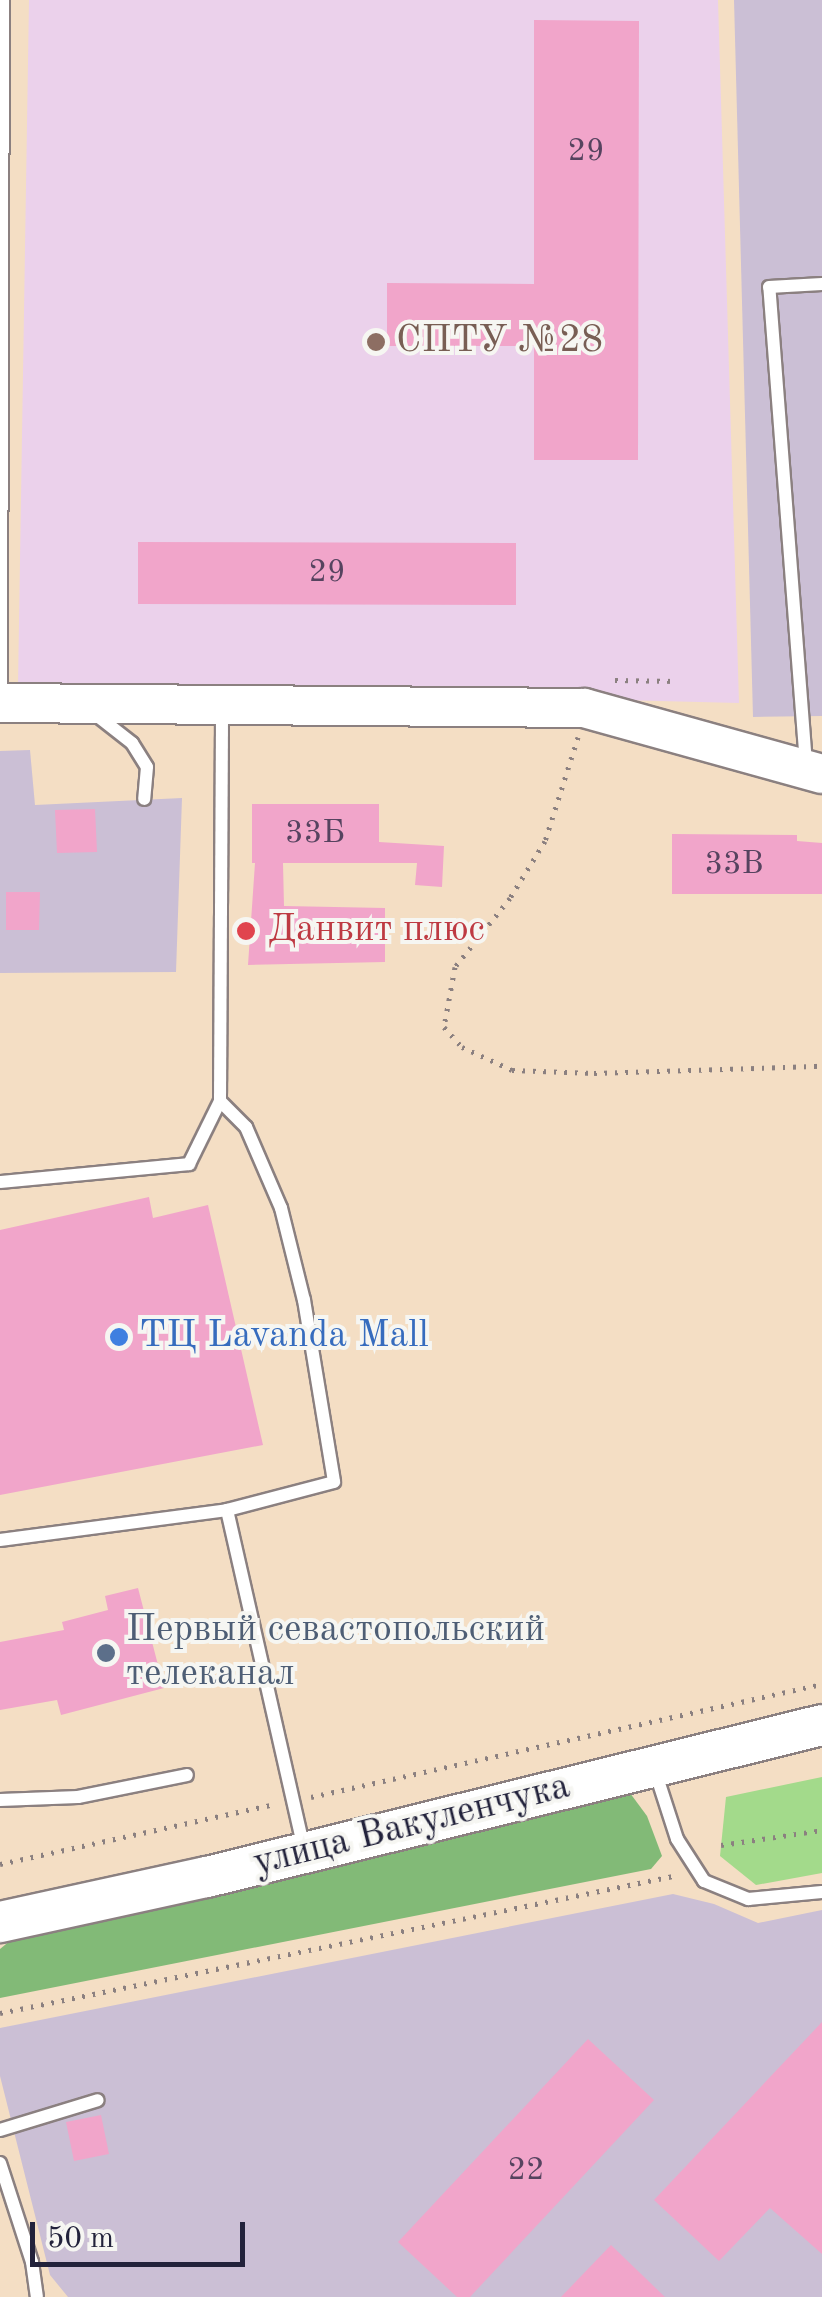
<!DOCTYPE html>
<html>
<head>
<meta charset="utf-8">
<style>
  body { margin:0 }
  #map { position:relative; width:822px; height:2297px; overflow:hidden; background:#f4dec4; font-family:"Old Standard TT",serif }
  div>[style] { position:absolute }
  .built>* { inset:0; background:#ebd1eb }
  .industrial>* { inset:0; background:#cbbfd5 }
  .green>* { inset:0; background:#a3da8b }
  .forest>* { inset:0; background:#82ba77 }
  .building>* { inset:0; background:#f1a5ca }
  .path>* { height:5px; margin-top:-2.5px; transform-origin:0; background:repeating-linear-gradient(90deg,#8b8080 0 2.5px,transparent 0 10.5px) }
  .roads { filter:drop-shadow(2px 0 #8b8080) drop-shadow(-2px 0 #8b8080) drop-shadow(0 2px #8b8080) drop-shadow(0 -2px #8b8080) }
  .lane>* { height:12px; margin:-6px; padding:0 6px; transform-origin:6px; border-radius:6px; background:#fff }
  .secondary>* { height:38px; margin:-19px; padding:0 19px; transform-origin:19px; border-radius:19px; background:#fff }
  .primary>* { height:40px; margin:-20px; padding:0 20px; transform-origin:20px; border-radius:20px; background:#fff }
  .dots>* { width:28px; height:28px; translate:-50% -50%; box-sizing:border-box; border:5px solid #f6f6f2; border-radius:50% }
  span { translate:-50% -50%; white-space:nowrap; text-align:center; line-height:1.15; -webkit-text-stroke:8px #f6f6f2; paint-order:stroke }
  .number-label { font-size:32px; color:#56435f }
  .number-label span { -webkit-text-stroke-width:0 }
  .education-label { font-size:38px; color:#785e54 }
  .left { translate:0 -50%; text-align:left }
  .health-label { font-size:38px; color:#be3a42 }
  .shop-label { font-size:38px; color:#366cbe }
  .service-label { font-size:38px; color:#4e5e75 }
  .street-label { font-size:38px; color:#22223b }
  .scale { position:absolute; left:30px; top:2222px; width:215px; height:45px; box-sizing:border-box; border:5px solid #22223b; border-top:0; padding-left:12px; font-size:30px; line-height:35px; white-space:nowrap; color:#22223b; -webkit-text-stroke:8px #f6f6f2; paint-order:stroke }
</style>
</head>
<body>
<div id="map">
  <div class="built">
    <i style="clip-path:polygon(29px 0,718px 0,739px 703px,18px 685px)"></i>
  </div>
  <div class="industrial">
    <i style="clip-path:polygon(734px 0,822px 0,822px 716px,753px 717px)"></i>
    <i style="clip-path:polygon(30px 750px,35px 805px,182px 798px,176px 972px,0 973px,0 751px)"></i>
    <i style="clip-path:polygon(673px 1894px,714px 1904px,758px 1923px,822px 1910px,822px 2297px,68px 2297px,50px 2275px,0 2076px,0 2028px)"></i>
  </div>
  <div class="green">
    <i style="clip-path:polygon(822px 1777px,822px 1873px,756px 1885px,720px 1856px,726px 1797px)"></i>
  </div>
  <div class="forest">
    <i style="clip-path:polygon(630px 1793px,647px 1816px,662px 1856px,651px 1869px,0 1998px,0 1949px,11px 1940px)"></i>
  </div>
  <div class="building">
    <i style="clip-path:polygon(534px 20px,639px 21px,638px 460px,534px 460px,534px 346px,387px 346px,387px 283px,534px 284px)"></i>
    <i style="clip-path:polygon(138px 542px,516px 543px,516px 605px,138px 604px)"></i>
    <i style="clip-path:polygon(252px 804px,379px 804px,379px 842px,444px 846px,442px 887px,415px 885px,417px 863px,283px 863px,284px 906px,385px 908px,385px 962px,248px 965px,255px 863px,252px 863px)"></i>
    <i style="clip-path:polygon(95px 809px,97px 852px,57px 853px,55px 810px)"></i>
    <i style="clip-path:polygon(672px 834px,797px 835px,797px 841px,822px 843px,822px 894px,672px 894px)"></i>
    <i style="clip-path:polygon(6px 892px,40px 892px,39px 930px,6px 930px)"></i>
    <i style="clip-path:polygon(149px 1197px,153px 1218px,208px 1205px,263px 1445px,0 1495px,0 1230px)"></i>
    <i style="clip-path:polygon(138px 1588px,164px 1688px,61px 1715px,57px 1700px,0 1710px,0 1642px,64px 1630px,62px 1622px,108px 1610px,105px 1596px)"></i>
    <i style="clip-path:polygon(822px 2022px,822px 2254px,770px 2208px,719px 2261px,654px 2200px)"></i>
    <i style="clip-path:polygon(588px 2039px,654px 2100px,470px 2297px,457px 2297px,398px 2242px)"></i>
    <i style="clip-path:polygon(101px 2115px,109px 2154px,74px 2161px,66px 2122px)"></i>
    <i style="clip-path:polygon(611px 2245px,665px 2297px,561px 2297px)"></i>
  </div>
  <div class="path">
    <i style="left:615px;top:680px;width:62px;rotate:0.9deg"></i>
    <i style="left:578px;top:737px;width:109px;rotate:107.6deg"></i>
    <i style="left:545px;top:841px;width:67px;rotate:121.6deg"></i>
    <i style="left:510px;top:898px;width:88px;rotate:128.6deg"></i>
    <i style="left:455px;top:967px;width:61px;rotate:100.4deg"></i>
    <i style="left:444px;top:1027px;width:27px;rotate:48deg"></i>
    <i style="left:462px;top:1047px;width:55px;rotate:24.7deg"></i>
    <i style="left:512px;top:1070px;width:82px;rotate:2.1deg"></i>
    <i style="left:594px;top:1073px;width:228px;rotate:-1.8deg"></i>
    <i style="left:311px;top:1797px;width:523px;rotate:-12.47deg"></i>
    <i style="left:721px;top:1845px;width:102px;rotate:-8.4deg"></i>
    <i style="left:0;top:1864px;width:282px;rotate:-12.3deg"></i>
    <i style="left:0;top:2013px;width:692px;rotate:-11.5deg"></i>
  </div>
  <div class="roads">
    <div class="lane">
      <i style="left:1px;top:697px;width:697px;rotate:-89.84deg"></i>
      <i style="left:95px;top:714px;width:47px;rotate:38.1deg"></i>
      <i style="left:132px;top:743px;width:28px;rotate:58deg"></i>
      <i style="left:147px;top:767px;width:32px;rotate:95deg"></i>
      <i style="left:806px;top:764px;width:478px;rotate:-94.4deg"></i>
      <i style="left:769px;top:287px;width:53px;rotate:-3.2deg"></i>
      <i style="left:220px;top:1101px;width:37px;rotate:45deg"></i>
      <i style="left:246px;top:1127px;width:88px;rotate:66.6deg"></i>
      <i style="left:281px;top:1208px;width:95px;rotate:76deg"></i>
      <i style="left:304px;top:1300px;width:184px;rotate:80.6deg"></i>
      <i style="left:334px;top:1482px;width:111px;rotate:165.3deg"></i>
      <i style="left:0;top:1182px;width:190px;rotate:-5.4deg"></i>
      <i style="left:189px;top:1164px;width:70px;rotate:-63.8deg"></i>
      <i style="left:220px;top:1101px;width:392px;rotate:-89.7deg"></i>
      <i style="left:0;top:1540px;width:229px;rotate:-7.5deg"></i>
      <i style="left:227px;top:1510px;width:349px;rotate:77.2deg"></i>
      <i style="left:656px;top:1774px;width:68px;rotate:72.1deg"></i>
      <i style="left:677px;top:1839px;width:50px;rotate:57.3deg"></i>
      <i style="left:704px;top:1881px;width:48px;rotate:22.2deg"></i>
      <i style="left:748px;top:1899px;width:74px;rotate:-5.4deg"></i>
      <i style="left:0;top:1800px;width:78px;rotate:-2.2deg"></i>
      <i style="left:78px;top:1797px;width:111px;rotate:-11.4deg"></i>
      <i style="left:0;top:2130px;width:102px;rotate:-17deg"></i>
      <i style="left:0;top:2163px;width:104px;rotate:72.1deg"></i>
      <i style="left:32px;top:2262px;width:35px;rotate:82deg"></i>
    </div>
    <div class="secondary">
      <i style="left:0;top:703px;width:584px;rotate:0.49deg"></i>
      <i style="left:584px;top:708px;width:247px;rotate:15.5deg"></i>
    </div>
    <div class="primary">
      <i style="left:0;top:1922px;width:212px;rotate:-12.3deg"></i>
      <i style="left:207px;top:1877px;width:634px;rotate:-13.88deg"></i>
    </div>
  </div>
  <div class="dots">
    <i style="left:376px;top:342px;background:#8d6e63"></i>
    <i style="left:246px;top:931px;background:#e0444e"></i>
    <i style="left:119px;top:1337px;background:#3f7fe0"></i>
    <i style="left:106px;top:1653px;background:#5c6f8a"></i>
  </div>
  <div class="number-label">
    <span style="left:586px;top:152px">29</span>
    <span style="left:327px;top:573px">29</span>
    <span style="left:315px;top:834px">33Б</span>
    <span style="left:734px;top:865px">33В</span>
    <span style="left:526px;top:2171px">22</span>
  </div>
  <div class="education-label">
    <span class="left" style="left:396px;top:342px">СПТУ №28</span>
  </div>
  <div class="health-label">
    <span class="left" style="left:268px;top:931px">Данвит плюс</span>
  </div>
  <div class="shop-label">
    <span class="left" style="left:139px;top:1337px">ТЦ Lavanda Mall</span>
  </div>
  <div class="service-label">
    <span class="left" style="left:126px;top:1653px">Первый севастопольский<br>телеканал</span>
  </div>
  <div class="street-label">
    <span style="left:412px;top:1826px;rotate:-14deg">улица Вакуленчука</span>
  </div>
  <div class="scale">50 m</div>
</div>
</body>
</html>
